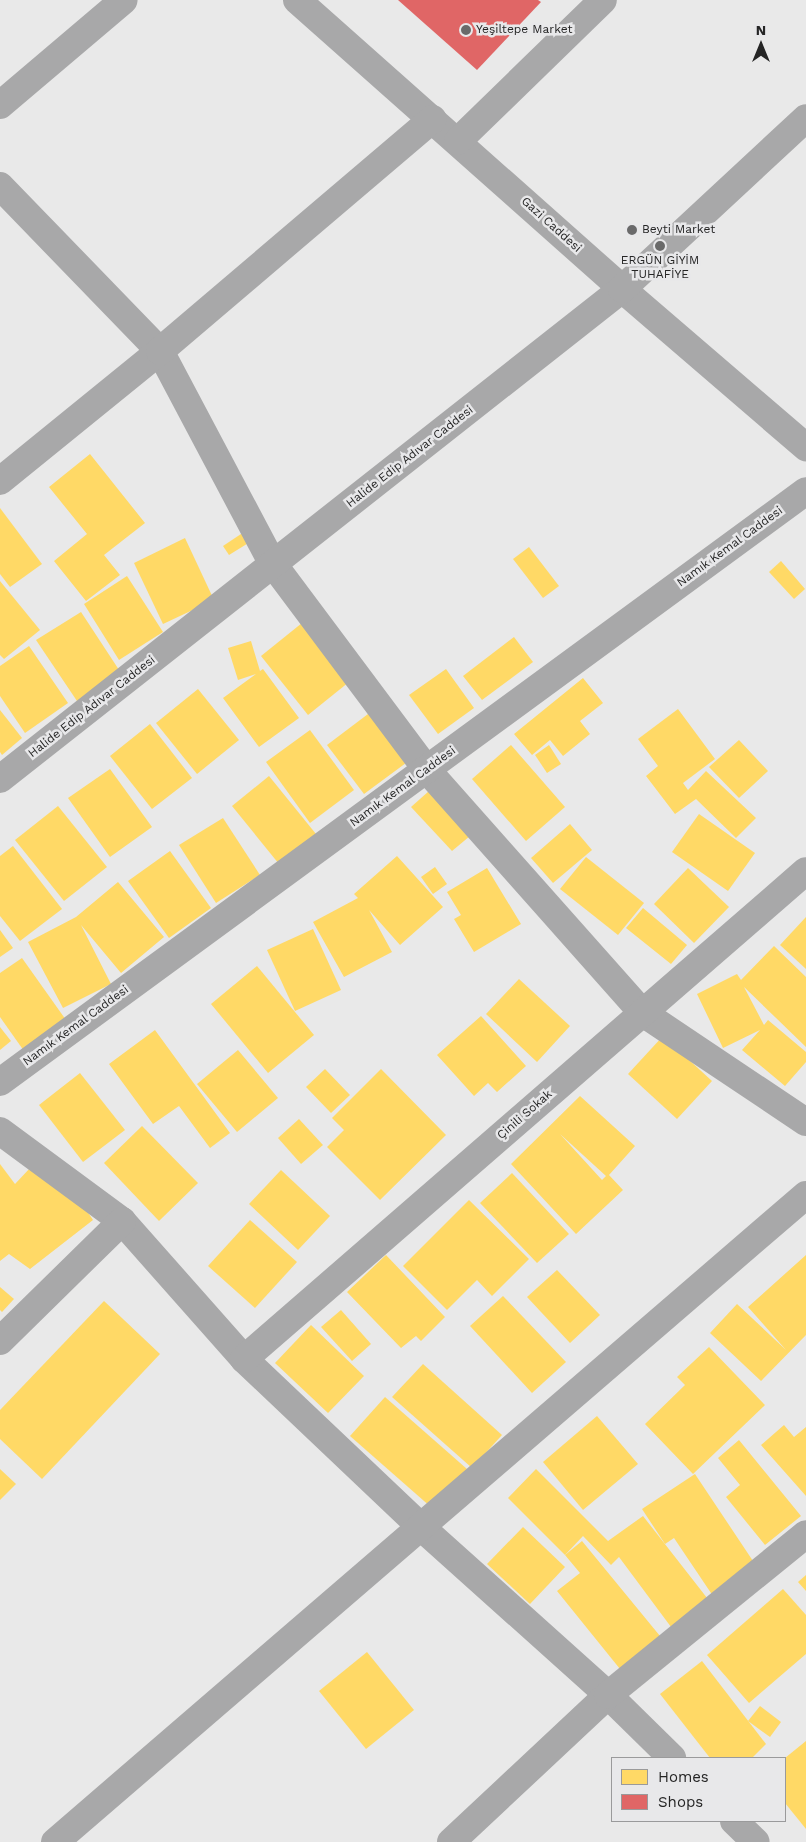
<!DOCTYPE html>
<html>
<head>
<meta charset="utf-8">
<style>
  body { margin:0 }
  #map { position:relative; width:806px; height:1842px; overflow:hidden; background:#e9e9e9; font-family:"Work Sans",sans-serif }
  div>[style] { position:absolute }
  .homes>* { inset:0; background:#ffd966 }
  .shops>* { inset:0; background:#e06666 }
  .minor>* { height:28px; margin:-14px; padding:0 14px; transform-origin:14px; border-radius:14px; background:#a8a8a9 }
  .dots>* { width:14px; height:14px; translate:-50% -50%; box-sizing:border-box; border:2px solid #e8e8ea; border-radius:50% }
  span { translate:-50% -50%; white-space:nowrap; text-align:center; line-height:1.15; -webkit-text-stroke:5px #e8e8ea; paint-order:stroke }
  .poi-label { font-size:12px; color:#252525 }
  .left { translate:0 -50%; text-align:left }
  .street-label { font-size:12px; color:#252525 }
  .legend { position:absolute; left:611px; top:1757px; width:175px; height:65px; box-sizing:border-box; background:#e8e8ea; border:1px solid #9a9a9b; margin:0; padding:6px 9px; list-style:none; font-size:15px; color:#252525 }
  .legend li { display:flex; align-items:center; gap:10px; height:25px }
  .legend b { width:25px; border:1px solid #9a9a9b }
  .north { position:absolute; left:736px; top:20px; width:50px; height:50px; -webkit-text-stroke:4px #e8e8ea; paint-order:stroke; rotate:0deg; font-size:14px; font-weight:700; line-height:20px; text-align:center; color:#252525 }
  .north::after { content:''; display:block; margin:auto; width:18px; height:22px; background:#252525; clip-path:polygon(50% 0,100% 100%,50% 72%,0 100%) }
</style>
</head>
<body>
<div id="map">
  <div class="homes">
    <i style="clip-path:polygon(90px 454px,145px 523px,104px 555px,120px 575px,86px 601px,54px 561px,87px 534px,49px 487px)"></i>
    <i style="clip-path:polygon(0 508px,42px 564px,10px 587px,0 574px)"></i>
    <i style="clip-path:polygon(244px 532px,250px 542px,229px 555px,223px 546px)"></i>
    <i style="clip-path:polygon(185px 538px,214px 600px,163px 624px,134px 563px)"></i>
    <i style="clip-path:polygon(529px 547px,559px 586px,543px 598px,513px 559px)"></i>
    <i style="clip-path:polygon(781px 561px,805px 589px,794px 599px,769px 572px)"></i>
    <i style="clip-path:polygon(127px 576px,163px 632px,119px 660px,84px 604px)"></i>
    <i style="clip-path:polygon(0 581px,40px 630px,4px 659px,0 655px)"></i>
    <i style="clip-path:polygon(81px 612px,123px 676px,79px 704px,36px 640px)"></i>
    <i style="clip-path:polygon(302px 623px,349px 682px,308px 715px,261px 656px)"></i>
    <i style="clip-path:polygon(514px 637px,533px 662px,482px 700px,463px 676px)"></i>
    <i style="clip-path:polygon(251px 641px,260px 671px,263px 669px,299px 718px,259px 747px,223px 698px,256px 674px,238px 680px,228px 648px)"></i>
    <i style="clip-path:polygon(29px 646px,68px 703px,25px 733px,0 696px,0 666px)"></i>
    <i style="clip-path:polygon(446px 669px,474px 708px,438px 734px,409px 695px)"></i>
    <i style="clip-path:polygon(583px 678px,603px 703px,580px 721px,590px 734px,563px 756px,550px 740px,532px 755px,514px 734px)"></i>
    <i style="clip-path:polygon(198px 689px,239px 740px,197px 774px,156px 723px)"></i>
    <i style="clip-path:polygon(678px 709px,715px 759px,683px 783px,688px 790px,706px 771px,756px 818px,736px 838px,696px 799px,675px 814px,646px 776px,658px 766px,638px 739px)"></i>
    <i style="clip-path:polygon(0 710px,22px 738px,2px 755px,0 752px)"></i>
    <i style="clip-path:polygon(372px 711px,410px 760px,364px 794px,327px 745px)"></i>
    <i style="clip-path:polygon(150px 724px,192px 778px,152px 809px,110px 756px)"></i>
    <i style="clip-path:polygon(310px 730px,354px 790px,310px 823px,266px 762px)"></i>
    <i style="clip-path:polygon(739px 740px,768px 771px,739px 798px,709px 767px)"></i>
    <i style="clip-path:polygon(511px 745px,565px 807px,526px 841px,472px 779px)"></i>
    <i style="clip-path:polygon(549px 745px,561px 764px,547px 773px,535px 755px)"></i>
    <i style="clip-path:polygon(110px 769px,152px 827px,110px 857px,68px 798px)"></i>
    <i style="clip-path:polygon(269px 776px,316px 834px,279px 864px,232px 806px)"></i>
    <i style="clip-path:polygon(429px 791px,470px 836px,452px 851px,411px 807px)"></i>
    <i style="clip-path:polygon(58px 806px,107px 867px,64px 901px,15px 840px)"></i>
    <i style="clip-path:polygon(699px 814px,755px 853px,728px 891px,672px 852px)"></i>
    <i style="clip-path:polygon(223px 818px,260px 875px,216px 903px,179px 845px)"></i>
    <i style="clip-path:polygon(570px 824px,592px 850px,553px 883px,531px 858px)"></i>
    <i style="clip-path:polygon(13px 846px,62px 909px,20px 941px,0 916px,0 856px)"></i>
    <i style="clip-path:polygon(170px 851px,211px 908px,169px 938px,128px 881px)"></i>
    <i style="clip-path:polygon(397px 856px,443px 907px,400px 945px,369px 910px,392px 952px,344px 977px,313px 922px,358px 898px,354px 894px)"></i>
    <i style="clip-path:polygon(586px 857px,644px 903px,618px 935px,560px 889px)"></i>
    <i style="clip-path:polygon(435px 867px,447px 884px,433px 894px,421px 877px)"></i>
    <i style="clip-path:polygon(487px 868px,521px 924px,474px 952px,454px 919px,461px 915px,447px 892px)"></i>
    <i style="clip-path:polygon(688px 868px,729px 907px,694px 943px,654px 904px)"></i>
    <i style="clip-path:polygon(118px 882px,164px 937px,121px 973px,81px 925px,111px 984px,63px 1008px,28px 942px,76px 917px)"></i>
    <i style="clip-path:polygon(643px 908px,687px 945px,671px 964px,626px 928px)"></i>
    <i style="clip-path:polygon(806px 917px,806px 969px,780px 945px)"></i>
    <i style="clip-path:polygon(313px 929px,341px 990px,295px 1011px,267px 950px)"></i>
    <i style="clip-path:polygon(0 930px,13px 948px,0 957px)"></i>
    <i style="clip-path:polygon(774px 946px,806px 977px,806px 1047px,744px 987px,764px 1025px,768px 1020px,806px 1052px,806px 1062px,785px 1086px,742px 1050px,760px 1030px,723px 1048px,697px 994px,737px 974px,741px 980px)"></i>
    <i style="clip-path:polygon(22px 958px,66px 1020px,24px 1051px,0 1017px,0 973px)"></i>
    <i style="clip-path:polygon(257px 966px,314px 1035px,268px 1073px,211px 1004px)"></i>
    <i style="clip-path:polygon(519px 979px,570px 1026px,537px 1062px,486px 1014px)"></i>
    <i style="clip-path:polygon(481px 1016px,526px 1066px,497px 1092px,488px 1083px,474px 1096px,437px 1055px)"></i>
    <i style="clip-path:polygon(0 1027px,11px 1041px,0 1050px)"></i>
    <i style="clip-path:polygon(155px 1030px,230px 1133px,210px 1148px,179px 1106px,153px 1124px,109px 1064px)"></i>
    <i style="clip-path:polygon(663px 1036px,712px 1081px,677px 1119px,628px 1074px)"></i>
    <i style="clip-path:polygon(238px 1050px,278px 1098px,237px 1132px,197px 1084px)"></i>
    <i style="clip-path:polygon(325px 1069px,350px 1095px,331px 1113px,306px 1087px)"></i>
    <i style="clip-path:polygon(381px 1069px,446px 1135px,380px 1200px,327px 1147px,344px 1130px,332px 1118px)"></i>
    <i style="clip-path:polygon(80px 1073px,125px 1130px,83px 1162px,39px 1105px)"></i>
    <i style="clip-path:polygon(evenodd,580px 1096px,635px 1146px,609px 1175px,623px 1190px,576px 1234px,511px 1164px,580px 1096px,560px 1134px,606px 1176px,602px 1180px,560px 1134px)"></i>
    <i style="clip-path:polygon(299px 1119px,323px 1145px,301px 1164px,278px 1138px)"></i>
    <i style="clip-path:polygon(142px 1126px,198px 1183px,159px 1221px,104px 1163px)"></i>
    <i style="clip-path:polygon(0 1164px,15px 1184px,31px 1167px,83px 1205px,93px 1220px,30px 1269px,9px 1254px,0 1261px)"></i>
    <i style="clip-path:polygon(281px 1170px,330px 1216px,298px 1250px,249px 1204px)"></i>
    <i style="clip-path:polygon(512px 1173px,569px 1234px,537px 1263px,480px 1203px)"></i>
    <i style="clip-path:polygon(469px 1200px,529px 1259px,492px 1296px,477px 1280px,447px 1310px,403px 1266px)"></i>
    <i style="clip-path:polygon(250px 1220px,297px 1262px,255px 1308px,208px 1266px)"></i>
    <i style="clip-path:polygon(386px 1255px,445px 1317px,421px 1341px,416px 1336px,401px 1348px,347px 1292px)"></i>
    <i style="clip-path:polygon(806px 1255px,806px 1335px,761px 1381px,710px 1333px,737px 1304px,786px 1350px,748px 1307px)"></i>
    <i style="clip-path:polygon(557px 1270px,600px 1315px,570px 1343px,527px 1297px)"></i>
    <i style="clip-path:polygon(0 1287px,14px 1299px,2px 1312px,0 1310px)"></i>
    <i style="clip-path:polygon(503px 1296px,566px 1362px,532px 1393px,470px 1326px)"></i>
    <i style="clip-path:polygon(104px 1301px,160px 1354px,42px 1479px,0 1439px,0 1410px)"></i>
    <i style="clip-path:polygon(341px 1310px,371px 1344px,352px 1361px,321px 1327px)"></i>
    <i style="clip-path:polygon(311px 1325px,364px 1376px,328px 1413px,275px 1363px)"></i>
    <i style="clip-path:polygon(709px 1347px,765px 1405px,693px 1474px,645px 1424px,685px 1385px,677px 1377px)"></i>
    <i style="clip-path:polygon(423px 1364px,502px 1435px,472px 1468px,392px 1397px)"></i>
    <i style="clip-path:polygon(385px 1397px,467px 1469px,432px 1508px,350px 1436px)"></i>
    <i style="clip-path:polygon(597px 1416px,638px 1464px,583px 1510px,543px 1462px)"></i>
    <i style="clip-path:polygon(784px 1425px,794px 1437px,806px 1427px,806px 1496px,761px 1445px)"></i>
    <i style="clip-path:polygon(739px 1440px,801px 1516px,765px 1545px,726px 1497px,740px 1485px,718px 1458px)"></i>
    <i style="clip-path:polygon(0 1469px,16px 1484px,0 1500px)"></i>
    <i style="clip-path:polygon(536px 1469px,608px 1541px,643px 1516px,711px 1603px,674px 1631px,619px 1557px,611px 1565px,583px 1536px,565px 1555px,508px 1498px)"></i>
    <i style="clip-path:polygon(695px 1474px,757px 1567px,713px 1596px,674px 1538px,665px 1544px,642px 1509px)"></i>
    <i style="clip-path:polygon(523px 1527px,565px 1567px,530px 1604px,487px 1564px)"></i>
    <i style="clip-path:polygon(582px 1541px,660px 1636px,620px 1669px,557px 1591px,580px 1573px,565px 1555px)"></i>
    <i style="clip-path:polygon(806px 1575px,806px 1591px,798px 1582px)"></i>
    <i style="clip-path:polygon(783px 1589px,806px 1615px,806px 1654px,749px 1703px,707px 1655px)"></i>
    <i style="clip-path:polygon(367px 1652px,414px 1710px,366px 1749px,319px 1691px)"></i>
    <i style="clip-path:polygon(702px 1661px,766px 1744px,752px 1758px,710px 1758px,660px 1694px)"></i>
    <i style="clip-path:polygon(760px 1706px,781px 1722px,770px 1737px,748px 1721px)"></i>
    <i style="clip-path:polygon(806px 1741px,806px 1829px,785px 1803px,785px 1758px)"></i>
  </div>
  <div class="shops">
    <i style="clip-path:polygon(398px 0,538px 0,541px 2px,477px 70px)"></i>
  </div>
  <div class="minor">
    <i style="left:297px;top:0;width:435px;rotate:41.6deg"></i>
    <i style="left:622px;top:289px;width:243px;rotate:40.7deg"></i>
    <i style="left:0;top:105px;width:162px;rotate:-40.3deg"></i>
    <i style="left:458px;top:141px;width:202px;rotate:-44.2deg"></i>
    <i style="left:0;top:186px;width:230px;rotate:45.9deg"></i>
    <i style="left:160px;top:351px;width:241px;rotate:62.1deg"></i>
    <i style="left:273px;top:564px;width:257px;rotate:53.2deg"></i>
    <i style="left:427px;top:770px;width:325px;rotate:48.4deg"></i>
    <i style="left:643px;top:1013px;width:196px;rotate:33.8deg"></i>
    <i style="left:0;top:481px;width:206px;rotate:-39.1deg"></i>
    <i style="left:160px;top:351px;width:358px;rotate:-40.4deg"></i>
    <i style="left:0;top:779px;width:792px;rotate:-38.23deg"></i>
    <i style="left:622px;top:289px;width:251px;rotate:-42.9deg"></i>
    <i style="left:0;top:1082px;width:999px;rotate:-36.25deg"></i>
    <i style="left:0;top:1131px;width:152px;rotate:36.4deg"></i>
    <i style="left:122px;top:1221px;width:184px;rotate:48.5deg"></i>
    <i style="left:244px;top:1359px;width:244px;rotate:43.5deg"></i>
    <i style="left:421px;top:1527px;width:251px;rotate:41.9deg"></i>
    <i style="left:608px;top:1695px;width:90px;rotate:44.5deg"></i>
    <i style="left:0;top:1341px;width:171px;rotate:-44.5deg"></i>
    <i style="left:244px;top:1359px;width:744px;rotate:-40.97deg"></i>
    <i style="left:734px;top:1821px;width:30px;rotate:44deg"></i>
    <i style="left:55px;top:1842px;width:991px;rotate:-40.75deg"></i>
    <i style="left:451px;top:1842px;width:215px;rotate:-43.1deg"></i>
    <i style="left:608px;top:1695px;width:255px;rotate:-39.1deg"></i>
  </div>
  <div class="dots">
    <i style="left:466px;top:30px;background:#6a6a6a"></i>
    <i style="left:632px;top:230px;background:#6a6a6a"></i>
    <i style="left:660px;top:246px;background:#6a6a6a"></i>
  </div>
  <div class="poi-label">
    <span class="left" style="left:476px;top:30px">Yeşiltepe Market</span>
    <span class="left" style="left:642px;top:230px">Beyti Market</span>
    <span style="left:660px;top:268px">ERGÜN GİYİM<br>TUHAFİYE</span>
  </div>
  <div class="street-label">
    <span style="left:551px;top:225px;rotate:42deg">Gazi Caddesi</span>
    <span style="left:410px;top:457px;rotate:-38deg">Halide Edip Adıvar Caddesi</span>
    <span style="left:730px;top:547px;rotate:-36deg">Namık Kemal Caddesi</span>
    <span style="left:92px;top:707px;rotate:-38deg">Halide Edip Adıvar Caddesi</span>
    <span style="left:403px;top:787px;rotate:-36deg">Namık Kemal Caddesi</span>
    <span style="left:76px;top:1026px;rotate:-36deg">Namık Kemal Caddesi</span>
    <span style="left:525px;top:1115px;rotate:-41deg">Çinili Sokak</span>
  </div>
  <ul class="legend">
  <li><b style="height:14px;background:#ffd966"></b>Homes</li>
  <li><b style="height:14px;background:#e06666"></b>Shops</li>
  </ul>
  <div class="north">N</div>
</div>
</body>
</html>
